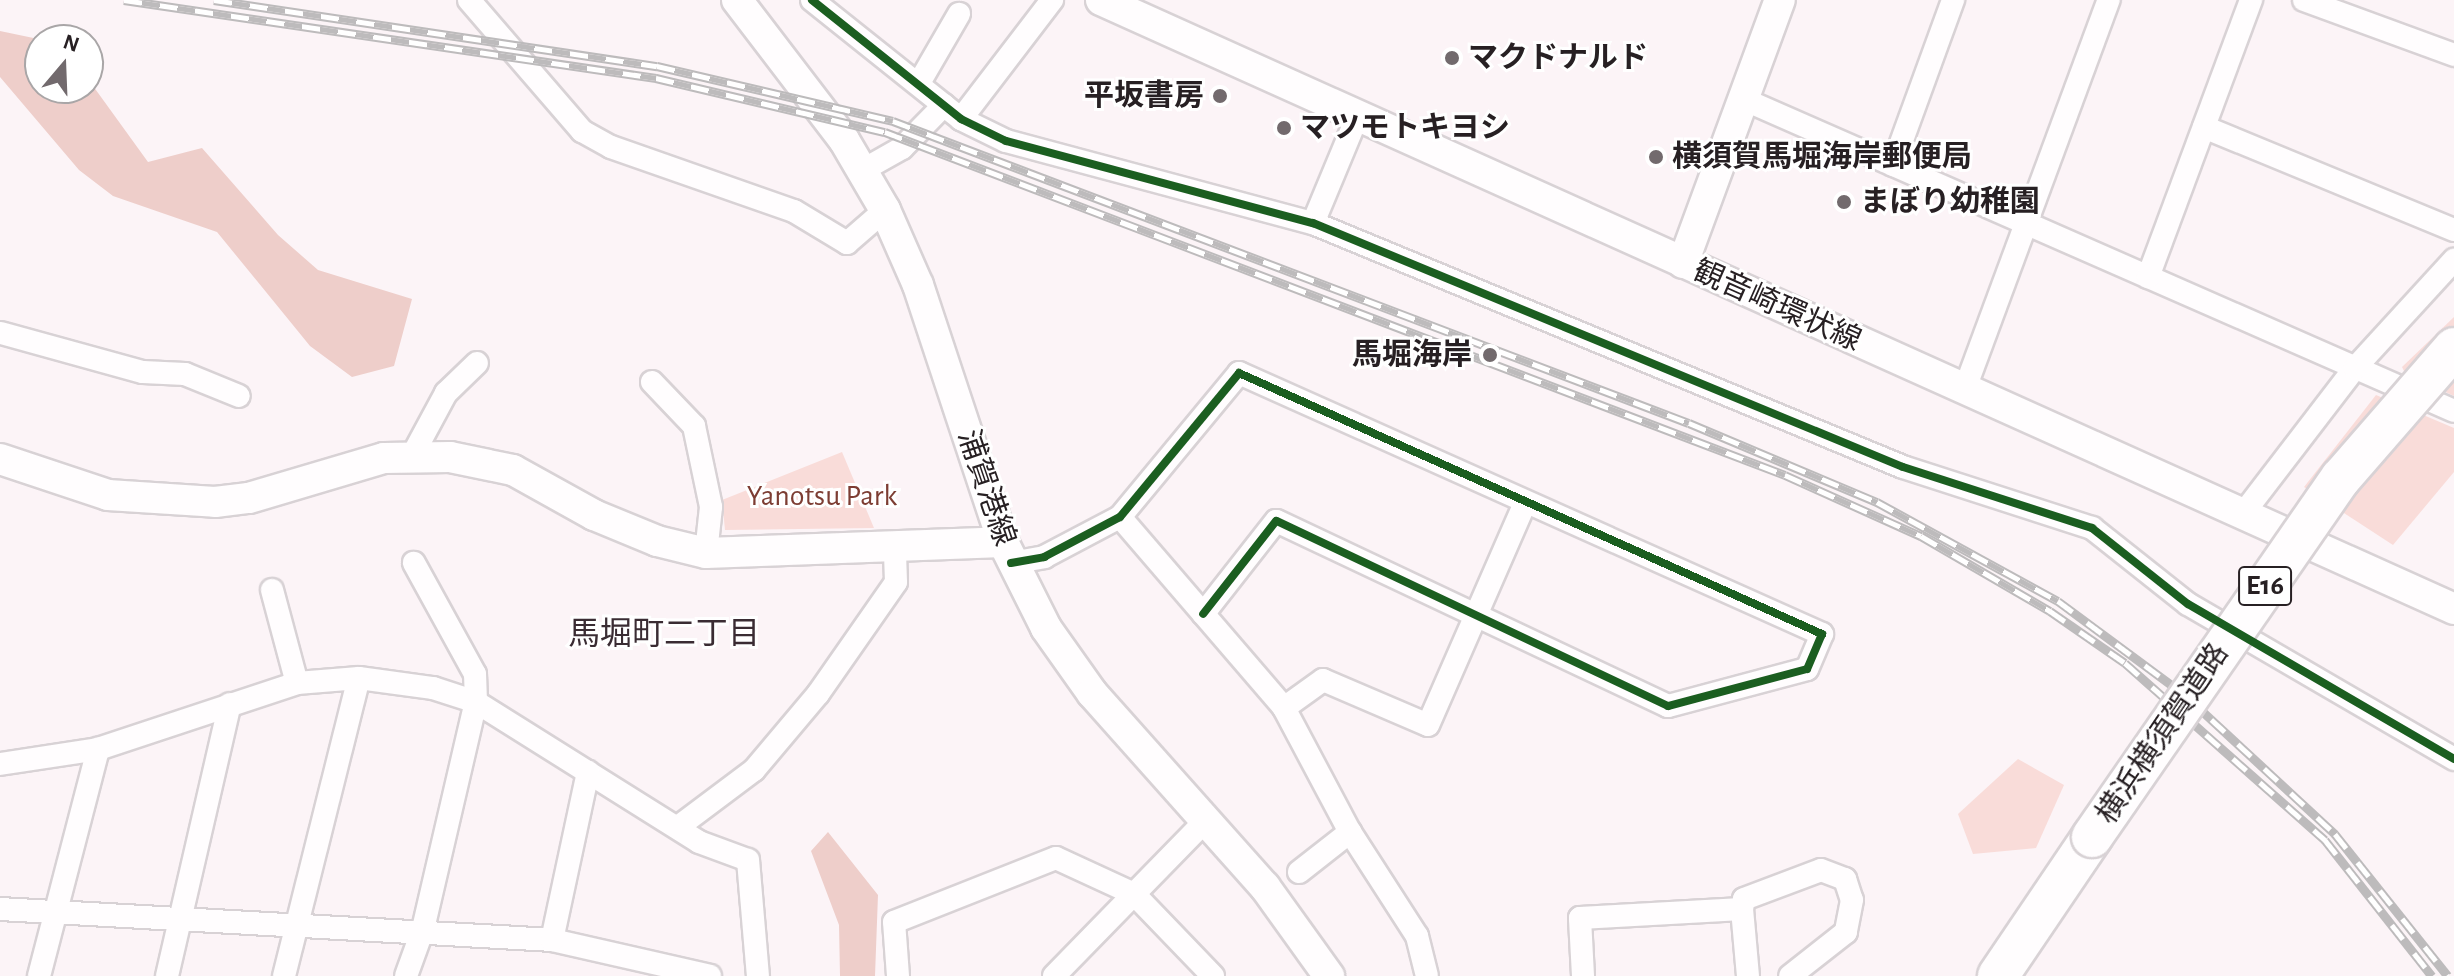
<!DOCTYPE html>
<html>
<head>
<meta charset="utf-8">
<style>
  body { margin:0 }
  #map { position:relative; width:2454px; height:976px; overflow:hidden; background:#fcf4f7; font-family:"Alegreya Sans","Noto Sans JP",sans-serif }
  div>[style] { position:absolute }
  .green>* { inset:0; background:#f9dcd9 }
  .forest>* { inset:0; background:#eececa }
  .roads { filter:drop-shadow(2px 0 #d8d2d5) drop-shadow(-2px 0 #d8d2d5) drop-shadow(0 2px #d8d2d5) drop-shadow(0 -2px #d8d2d5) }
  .street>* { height:22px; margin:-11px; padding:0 11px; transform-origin:11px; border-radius:11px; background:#fffdfe }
  .secondary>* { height:30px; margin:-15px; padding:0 15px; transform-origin:15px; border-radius:15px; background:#fffdfe }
  .highway>* { height:40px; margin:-20px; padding:0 20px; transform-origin:20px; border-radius:20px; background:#fffdfe }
  .rail>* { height:9px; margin-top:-4.5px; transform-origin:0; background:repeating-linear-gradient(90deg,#fff 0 18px,#bdbbbc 0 36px); box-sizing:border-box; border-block:2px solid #bdbbbc }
  .bridges { filter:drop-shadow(2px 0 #d8d2d5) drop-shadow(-2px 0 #d8d2d5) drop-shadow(0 2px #d8d2d5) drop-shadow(0 -2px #d8d2d5) }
  .highway-bridge>* { height:40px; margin:-20px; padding:0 20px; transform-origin:20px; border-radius:20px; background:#fffdfe }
  .cycleway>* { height:8px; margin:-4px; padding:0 4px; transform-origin:4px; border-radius:4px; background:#1b5e20 }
  .dots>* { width:22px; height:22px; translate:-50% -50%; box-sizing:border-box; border:4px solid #fff; border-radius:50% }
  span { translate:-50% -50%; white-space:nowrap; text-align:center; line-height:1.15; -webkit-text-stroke:6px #fff; paint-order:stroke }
  .shield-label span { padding:2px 6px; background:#fff; border:2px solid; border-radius:6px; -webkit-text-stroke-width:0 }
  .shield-label { font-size:28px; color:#272023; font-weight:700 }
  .poi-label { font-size:30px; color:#272023; font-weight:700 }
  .left { translate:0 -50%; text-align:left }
  .right { translate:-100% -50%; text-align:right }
  .street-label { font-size:30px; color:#272023 }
  .park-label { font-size:30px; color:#7d3d33 }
  .neighbourhood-label { font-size:32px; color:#3a2c33 }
  .north { position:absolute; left:24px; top:24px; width:80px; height:80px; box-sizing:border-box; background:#fff; border:2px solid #a9a6a7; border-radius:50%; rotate:19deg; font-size:22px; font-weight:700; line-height:32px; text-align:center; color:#272023 }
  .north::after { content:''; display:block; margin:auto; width:28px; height:36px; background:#726a6d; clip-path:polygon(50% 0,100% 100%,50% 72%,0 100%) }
</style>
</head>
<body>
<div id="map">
  <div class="green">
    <i style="clip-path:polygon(2454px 317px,2454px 396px,2405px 373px,2402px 367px)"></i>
    <i style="clip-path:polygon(2376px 395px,2454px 428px,2454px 472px,2393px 545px,2304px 487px)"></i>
    <i style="clip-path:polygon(842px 452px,874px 528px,725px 530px,722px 500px)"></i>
    <i style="clip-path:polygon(2018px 759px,2064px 785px,2036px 848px,1973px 854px,1958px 814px)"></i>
  </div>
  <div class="forest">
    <i style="clip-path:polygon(0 31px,43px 40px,40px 88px,88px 88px,88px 79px,148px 162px,202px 148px,278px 235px,318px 270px,412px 299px,394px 366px,352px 377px,310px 346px,217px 232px,113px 196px,79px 170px,0 77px)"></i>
    <i style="clip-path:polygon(828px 832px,878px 895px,875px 976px,840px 976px,839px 925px,811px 851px)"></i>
  </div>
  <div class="roads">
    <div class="street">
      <i style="left:469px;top:0;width:173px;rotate:49.2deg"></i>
      <i style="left:582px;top:131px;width:33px;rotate:29deg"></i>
      <i style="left:611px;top:147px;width:194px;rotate:19.3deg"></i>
      <i style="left:794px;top:211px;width:62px;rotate:31.1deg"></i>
      <i style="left:847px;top:243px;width:50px;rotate:-41deg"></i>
      <i style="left:812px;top:0;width:191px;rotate:38.6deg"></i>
      <i style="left:961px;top:119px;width:50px;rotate:26.1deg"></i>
      <i style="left:1006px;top:141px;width:318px;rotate:15deg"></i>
      <i style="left:1313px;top:223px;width:638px;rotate:22.47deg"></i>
      <i style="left:1903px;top:467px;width:199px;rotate:17.9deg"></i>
      <i style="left:2092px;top:528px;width:122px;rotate:38.4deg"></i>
      <i style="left:2188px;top:604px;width:308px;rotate:30.2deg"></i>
      <i style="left:2304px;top:0;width:160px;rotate:20.1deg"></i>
      <i style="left:919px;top:83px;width:80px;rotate:-59.9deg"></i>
      <i style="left:1743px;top:99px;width:776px;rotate:23.69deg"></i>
      <i style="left:961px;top:119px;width:150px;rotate:-52.6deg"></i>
      <i style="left:2204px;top:127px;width:270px;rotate:22.4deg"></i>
      <i style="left:1893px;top:165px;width:176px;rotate:-70deg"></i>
      <i style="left:863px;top:170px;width:45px;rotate:-29.4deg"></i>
      <i style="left:902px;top:148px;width:60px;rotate:-45.7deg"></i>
      <i style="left:1313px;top:223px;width:117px;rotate:-67.4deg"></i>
      <i style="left:2148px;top:277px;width:296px;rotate:-69.6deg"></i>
      <i style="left:1px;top:333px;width:147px;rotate:15.4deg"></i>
      <i style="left:143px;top:372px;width:42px;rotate:2.7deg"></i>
      <i style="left:185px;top:374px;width:58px;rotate:22.2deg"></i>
      <i style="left:652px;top:382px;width:61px;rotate:46.3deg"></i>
      <i style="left:694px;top:426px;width:83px;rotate:78.1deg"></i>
      <i style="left:711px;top:507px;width:46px;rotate:96.2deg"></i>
      <i style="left:1964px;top:391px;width:417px;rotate:-69.7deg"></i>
      <i style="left:411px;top:458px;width:74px;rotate:-61.7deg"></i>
      <i style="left:446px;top:393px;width:43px;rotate:-44.1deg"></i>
      <i style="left:2242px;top:515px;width:185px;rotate:-52.5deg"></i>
      <i style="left:2355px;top:368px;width:147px;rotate:-47.5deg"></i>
      <i style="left:1120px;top:517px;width:252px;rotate:49.3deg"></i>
      <i style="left:1284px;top:708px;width:140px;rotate:62deg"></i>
      <i style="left:1350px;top:832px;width:124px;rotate:57.2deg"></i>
      <i style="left:1417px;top:936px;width:41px;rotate:76deg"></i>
      <i style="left:1011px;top:563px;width:34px;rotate:-10deg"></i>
      <i style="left:1044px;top:557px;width:86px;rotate:-27.8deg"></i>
      <i style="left:1120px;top:517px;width:187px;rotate:-50.4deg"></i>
      <i style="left:1239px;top:373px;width:639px;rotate:24.12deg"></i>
      <i style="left:1822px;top:634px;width:38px;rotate:113deg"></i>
      <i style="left:1807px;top:669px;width:144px;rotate:165.1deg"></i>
      <i style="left:1668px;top:706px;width:433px;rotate:-154.7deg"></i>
      <i style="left:1276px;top:521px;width:118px;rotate:128.1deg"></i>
      <i style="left:272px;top:590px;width:96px;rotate:75deg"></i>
      <i style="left:1284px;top:708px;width:48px;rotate:-35.7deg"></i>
      <i style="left:1323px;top:680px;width:114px;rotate:23.2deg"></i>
      <i style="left:1428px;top:725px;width:242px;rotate:-66.4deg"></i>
      <i style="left:0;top:764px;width:99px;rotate:-8.7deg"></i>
      <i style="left:98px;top:749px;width:210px;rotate:-18.3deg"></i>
      <i style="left:297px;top:683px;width:62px;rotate:-4.6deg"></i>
      <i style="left:359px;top:678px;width:75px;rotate:7.7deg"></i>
      <i style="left:433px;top:688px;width:45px;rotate:18deg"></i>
      <i style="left:476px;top:702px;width:263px;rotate:32.1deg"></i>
      <i style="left:699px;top:842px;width:52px;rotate:20.2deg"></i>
      <i style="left:748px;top:860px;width:116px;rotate:85.1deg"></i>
      <i style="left:678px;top:827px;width:95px;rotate:-36.9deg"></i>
      <i style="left:754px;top:770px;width:99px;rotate:-49.9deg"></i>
      <i style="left:818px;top:694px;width:136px;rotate:-55.1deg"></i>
      <i style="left:896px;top:582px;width:34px;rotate:-92deg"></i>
      <i style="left:1299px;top:872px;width:65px;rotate:-38.1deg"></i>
      <i style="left:0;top:909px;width:553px;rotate:3.21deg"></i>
      <i style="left:552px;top:940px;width:162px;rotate:12.8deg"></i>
      <i style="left:1742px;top:909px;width:10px;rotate:-79deg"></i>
      <i style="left:1744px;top:899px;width:82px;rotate:-20.6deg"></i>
      <i style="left:1821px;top:870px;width:26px;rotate:21deg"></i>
      <i style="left:1845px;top:879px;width:22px;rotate:72deg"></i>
      <i style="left:1852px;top:900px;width:33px;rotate:101deg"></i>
      <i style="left:1846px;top:932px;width:71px;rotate:141.8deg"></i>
      <i style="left:552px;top:940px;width:172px;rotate:-77.9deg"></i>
      <i style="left:39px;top:976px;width:235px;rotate:-75.4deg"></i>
      <i style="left:167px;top:976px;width:279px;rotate:-77deg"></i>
      <i style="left:284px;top:976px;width:307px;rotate:-75.9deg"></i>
      <i style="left:406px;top:976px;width:50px;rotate:-70.1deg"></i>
      <i style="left:423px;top:929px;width:233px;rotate:-76.9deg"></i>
      <i style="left:476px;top:702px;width:28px;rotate:-92deg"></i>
      <i style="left:475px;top:674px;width:127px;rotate:-118.8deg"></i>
      <i style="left:898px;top:976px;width:54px;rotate:-94.2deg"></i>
      <i style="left:894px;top:922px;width:174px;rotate:-21.6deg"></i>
      <i style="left:1056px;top:858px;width:86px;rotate:24.8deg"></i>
      <i style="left:1134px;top:894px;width:114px;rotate:46.1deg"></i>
      <i style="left:1054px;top:976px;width:219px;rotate:-45.7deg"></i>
      <i style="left:1583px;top:976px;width:58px;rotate:-93deg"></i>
      <i style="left:1580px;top:918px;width:162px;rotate:-3.2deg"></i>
      <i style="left:1742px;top:909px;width:67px;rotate:84.9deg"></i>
    </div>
    <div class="secondary">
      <i style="left:737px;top:0;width:176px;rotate:52.6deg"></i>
      <i style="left:844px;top:140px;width:81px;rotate:59.6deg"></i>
      <i style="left:885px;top:210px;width:82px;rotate:66.3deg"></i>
      <i style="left:918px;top:285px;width:271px;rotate:71.7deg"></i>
      <i style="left:1003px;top:542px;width:96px;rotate:63.4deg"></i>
      <i style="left:1046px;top:628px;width:80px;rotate:54.7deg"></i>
      <i style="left:1092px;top:693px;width:260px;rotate:48.3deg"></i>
      <i style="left:1265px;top:887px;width:110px;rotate:54.3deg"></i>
      <i style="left:1101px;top:0;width:1484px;rotate:24.23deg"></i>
      <i style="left:1683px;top:263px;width:280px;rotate:-69.8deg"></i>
      <i style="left:0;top:459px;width:114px;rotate:18.4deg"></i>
      <i style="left:108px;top:495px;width:107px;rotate:3.7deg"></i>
      <i style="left:215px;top:502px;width:34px;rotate:-7deg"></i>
      <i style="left:249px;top:498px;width:141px;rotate:-16.5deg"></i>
      <i style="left:384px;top:458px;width:66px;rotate:-0.9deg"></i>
      <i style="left:450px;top:457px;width:64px;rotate:11.7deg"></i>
      <i style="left:513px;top:470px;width:93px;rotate:29.1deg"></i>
      <i style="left:594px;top:515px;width:68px;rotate:22.4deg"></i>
      <i style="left:657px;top:541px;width:50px;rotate:13.8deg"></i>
      <i style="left:706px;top:553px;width:297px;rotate:-2.1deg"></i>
    </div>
    <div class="highway">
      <i style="left:1998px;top:976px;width:168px;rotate:-55.9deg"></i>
    </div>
  </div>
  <div class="rail">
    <i style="left:124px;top:0;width:538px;rotate:8.34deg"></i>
    <i style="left:656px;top:78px;width:235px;rotate:13.3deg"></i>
    <i style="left:885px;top:132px;width:963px;rotate:20.86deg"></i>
    <i style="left:1785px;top:475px;width:149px;rotate:24.2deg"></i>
    <i style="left:1921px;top:536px;width:149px;rotate:30.2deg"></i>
    <i style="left:2050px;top:611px;width:91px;rotate:34.7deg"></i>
    <i style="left:2125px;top:663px;width:267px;rotate:41.5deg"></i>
    <i style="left:2325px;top:840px;width:173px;rotate:51.8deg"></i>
    <i style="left:214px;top:0;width:448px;rotate:8.5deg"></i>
    <i style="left:657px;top:66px;width:242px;rotate:13.1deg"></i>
    <i style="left:893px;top:121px;width:851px;rotate:20.78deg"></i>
    <i style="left:1689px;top:423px;width:204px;rotate:22.8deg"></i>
    <i style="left:1877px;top:502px;width:206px;rotate:28.7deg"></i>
    <i style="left:2058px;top:601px;width:158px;rotate:36.5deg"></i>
    <i style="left:2185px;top:695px;width:205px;rotate:42.8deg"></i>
    <i style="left:2335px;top:834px;width:181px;rotate:51.5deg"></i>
  </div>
  <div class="bridges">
    <div class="highway-bridge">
      <i style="left:2092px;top:837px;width:437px;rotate:-55.3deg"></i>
      <i style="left:2341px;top:478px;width:172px;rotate:-49deg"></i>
    </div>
  </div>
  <div class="cycleway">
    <i style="left:812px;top:0;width:191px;rotate:38.6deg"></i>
    <i style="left:961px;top:119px;width:50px;rotate:26.1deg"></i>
    <i style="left:1006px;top:141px;width:318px;rotate:15deg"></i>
    <i style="left:1313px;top:223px;width:638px;rotate:22.47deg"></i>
    <i style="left:1903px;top:467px;width:199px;rotate:17.9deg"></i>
    <i style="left:2092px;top:528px;width:122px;rotate:38.4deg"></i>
    <i style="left:2188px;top:604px;width:308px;rotate:30.2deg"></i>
    <i style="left:1011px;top:563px;width:34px;rotate:-10deg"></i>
    <i style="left:1044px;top:557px;width:86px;rotate:-27.8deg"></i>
    <i style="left:1120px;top:517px;width:187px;rotate:-50.4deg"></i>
    <i style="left:1239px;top:373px;width:639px;rotate:24.12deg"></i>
    <i style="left:1822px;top:634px;width:38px;rotate:113deg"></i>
    <i style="left:1807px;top:669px;width:144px;rotate:165.1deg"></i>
    <i style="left:1668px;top:706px;width:433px;rotate:-154.7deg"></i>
    <i style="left:1276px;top:521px;width:118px;rotate:128.1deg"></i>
  </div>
  <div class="dots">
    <i style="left:1452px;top:58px;background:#726a6d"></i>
    <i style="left:1220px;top:96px;background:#726a6d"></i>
    <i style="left:1284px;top:128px;background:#726a6d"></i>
    <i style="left:1656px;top:157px;background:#726a6d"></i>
    <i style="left:1844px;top:202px;background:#726a6d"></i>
    <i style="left:1490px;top:355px;background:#726a6d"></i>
  </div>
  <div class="shield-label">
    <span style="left:2265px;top:586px">E16</span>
  </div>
  <div class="poi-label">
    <span class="left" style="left:1468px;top:58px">マクドナルド</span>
    <span class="right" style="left:1204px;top:96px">平坂書房</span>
    <span class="left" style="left:1300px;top:128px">マツモトキヨシ</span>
    <span class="left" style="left:1672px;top:157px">横須賀馬堀海岸郵便局</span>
    <span class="left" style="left:1860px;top:202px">まぼり幼稚園</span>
    <span class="right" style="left:1472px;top:355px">馬堀海岸</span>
  </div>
  <div class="street-label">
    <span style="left:1777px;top:306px;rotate:24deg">観音崎環状線</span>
    <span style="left:986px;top:488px;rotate:71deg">浦賀港線</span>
    <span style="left:2163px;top:734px;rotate:-56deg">横浜横須賀道路</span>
  </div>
  <div class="park-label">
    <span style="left:822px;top:496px">Yanotsu Park</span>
  </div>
  <div class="neighbourhood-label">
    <span style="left:664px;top:634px">馬堀町二丁目</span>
  </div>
  <div class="north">N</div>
</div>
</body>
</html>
